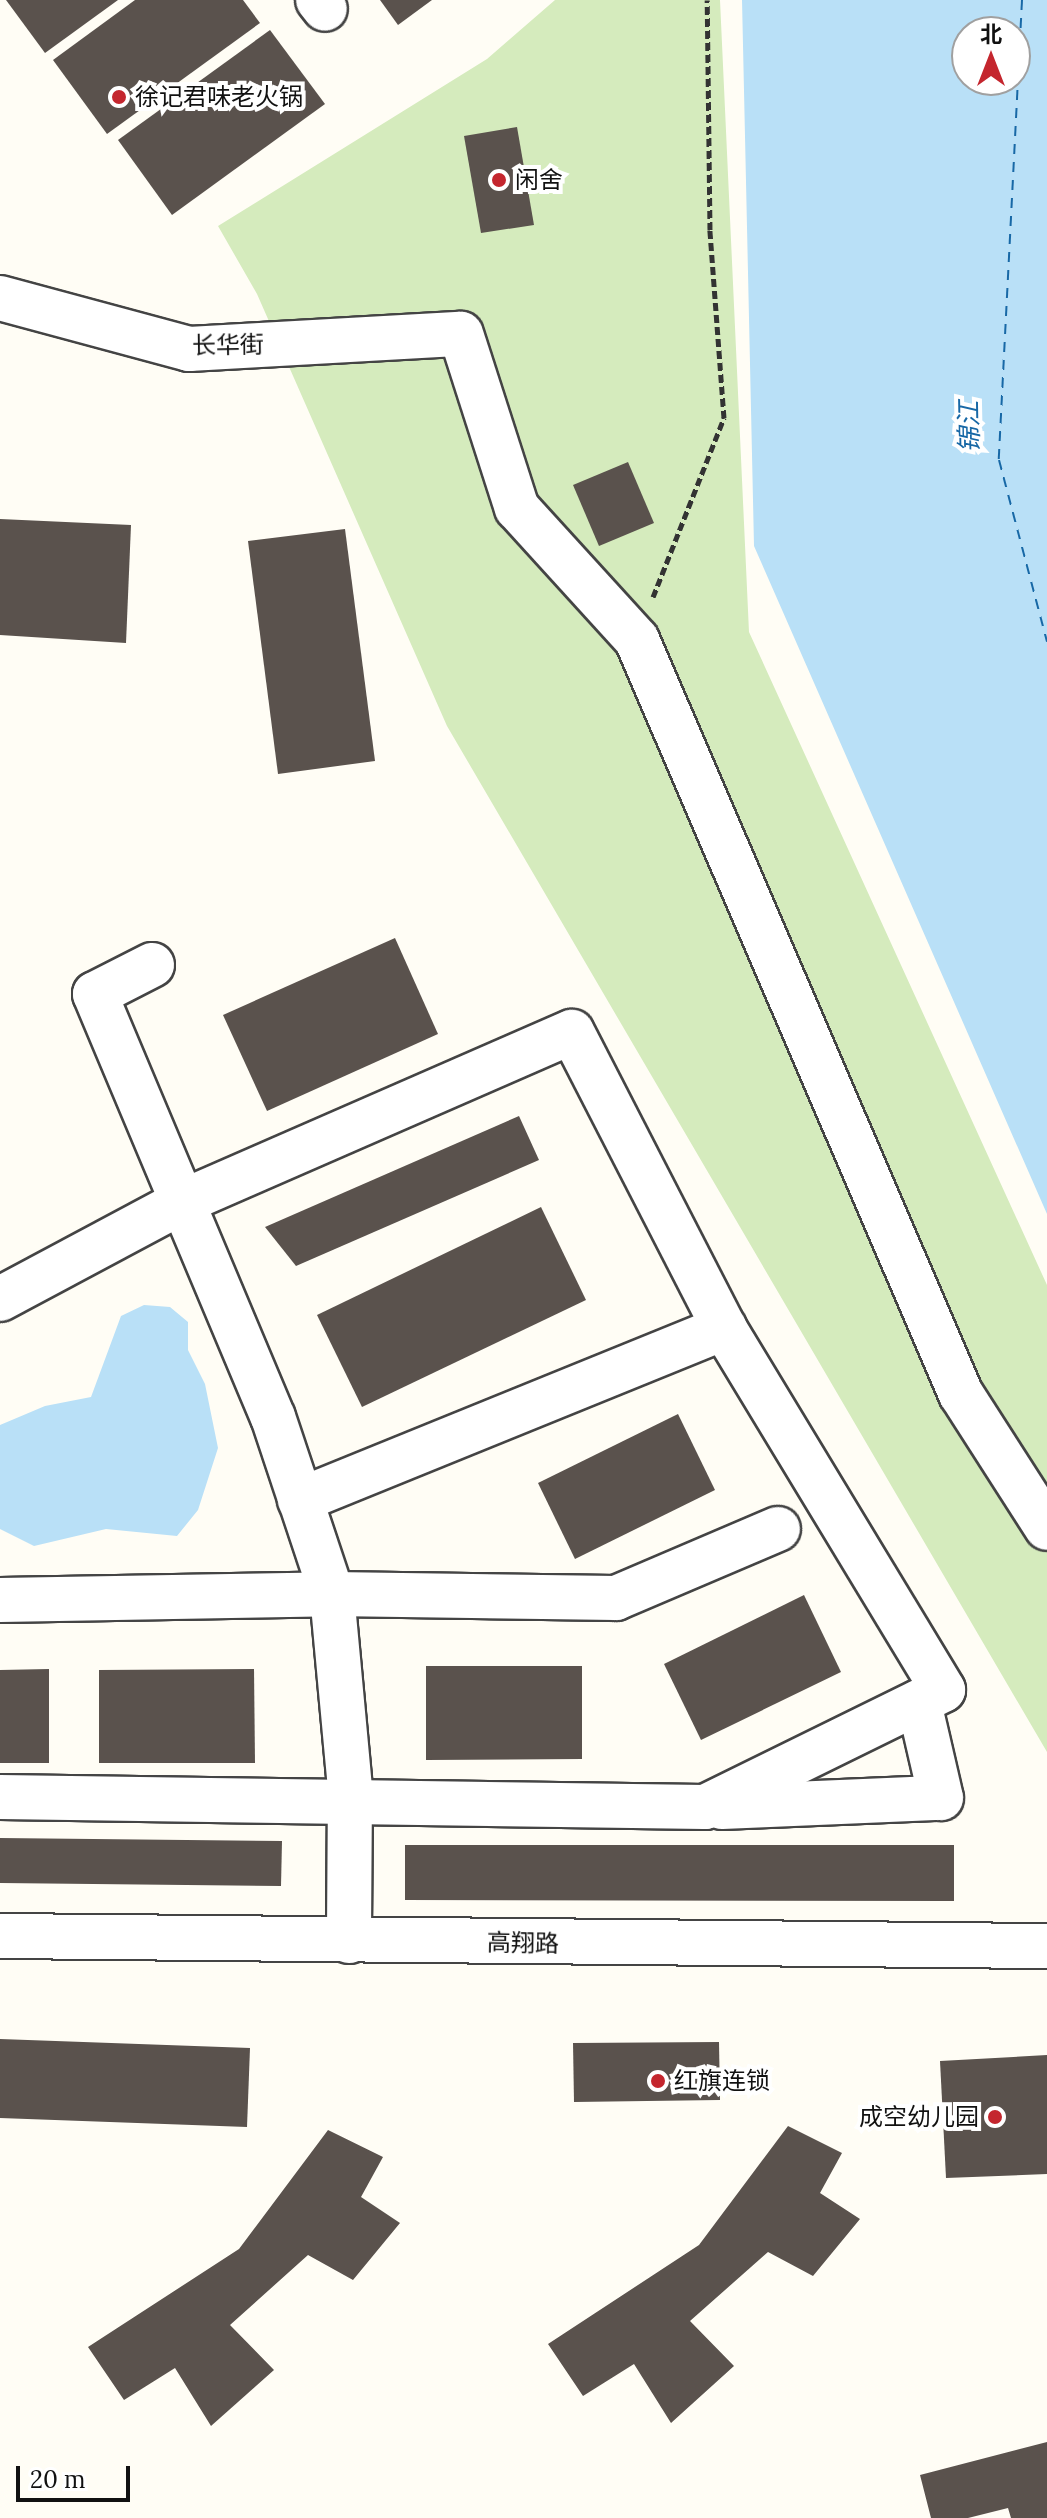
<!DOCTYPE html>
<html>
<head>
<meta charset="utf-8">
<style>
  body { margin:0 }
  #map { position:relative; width:1047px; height:2518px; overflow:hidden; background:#fffdf5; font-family:Lora,"Noto Sans SC",serif }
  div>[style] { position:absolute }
  .green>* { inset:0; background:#d5ebbd }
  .water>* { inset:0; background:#b9e0f7 }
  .ferry>* { height:2px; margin-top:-1px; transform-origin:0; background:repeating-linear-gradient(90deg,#1768a6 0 10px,transparent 0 18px) }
  .building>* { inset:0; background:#5a524d }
  .path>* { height:5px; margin-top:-2.5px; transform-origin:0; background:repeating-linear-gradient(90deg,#333 0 8px,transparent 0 12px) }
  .roads { filter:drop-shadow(2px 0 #444) drop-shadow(-2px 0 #444) drop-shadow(0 2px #444) drop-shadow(0 -2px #444) }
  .minor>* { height:44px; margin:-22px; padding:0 22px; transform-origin:22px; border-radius:22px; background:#fff }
  .dots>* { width:22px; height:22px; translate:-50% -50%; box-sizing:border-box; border:4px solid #fff; border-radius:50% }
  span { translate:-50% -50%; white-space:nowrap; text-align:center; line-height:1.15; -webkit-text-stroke:8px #fff; paint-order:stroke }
  .poi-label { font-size:24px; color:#111 }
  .left { translate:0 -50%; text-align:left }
  .right { translate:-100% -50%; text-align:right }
  .street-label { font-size:24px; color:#111 }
  .water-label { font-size:26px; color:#1768a6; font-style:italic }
  .north { position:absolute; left:951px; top:16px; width:80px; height:80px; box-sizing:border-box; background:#fff; border:2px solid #a0a0a0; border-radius:50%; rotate:0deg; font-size:22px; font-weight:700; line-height:32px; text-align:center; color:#111 }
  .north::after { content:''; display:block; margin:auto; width:28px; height:36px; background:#c4262e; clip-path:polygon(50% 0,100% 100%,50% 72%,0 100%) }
  .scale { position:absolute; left:16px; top:2466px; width:114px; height:36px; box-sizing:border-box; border:4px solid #111; border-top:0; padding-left:10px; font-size:24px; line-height:28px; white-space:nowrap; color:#111; -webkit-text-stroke:6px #fff; paint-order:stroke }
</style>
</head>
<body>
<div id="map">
  <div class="green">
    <i style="clip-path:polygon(555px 0,720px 0,749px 632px,1047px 1285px,1047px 1752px,447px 726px,257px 294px,218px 226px,487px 59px)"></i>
  </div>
  <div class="water">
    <i style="clip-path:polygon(evenodd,742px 0,1047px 0,1047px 1214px,754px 546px,742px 0,1015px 32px,1015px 80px,967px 80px,967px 32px,1015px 32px)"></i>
    <i style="clip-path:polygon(144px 1305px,170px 1307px,188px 1322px,188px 1350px,205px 1384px,218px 1448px,198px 1510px,177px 1536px,106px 1529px,34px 1546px,0 1529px,0 1425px,45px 1406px,91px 1397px,121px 1316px)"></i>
  </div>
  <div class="ferry">
    <i style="left:1022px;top:0;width:461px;rotate:92.9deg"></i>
    <i style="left:999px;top:460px;width:188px;rotate:75.2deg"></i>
  </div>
  <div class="building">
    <i style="clip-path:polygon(6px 0,118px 0,45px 53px)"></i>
    <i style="clip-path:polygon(135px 0,243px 0,260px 23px,107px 134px,53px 60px)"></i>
    <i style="clip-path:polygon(380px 0,432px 0,398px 25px)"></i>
    <i style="clip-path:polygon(270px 30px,325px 104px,172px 215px,118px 140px)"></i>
    <i style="clip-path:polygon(517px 127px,534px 225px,481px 233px,464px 136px)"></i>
    <i style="clip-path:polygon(628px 462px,654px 523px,599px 546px,573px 485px)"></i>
    <i style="clip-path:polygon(0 519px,131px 525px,126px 643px,0 635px)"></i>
    <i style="clip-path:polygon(345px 529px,375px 761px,278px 774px,248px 541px)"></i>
    <i style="clip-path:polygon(395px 938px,438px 1034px,267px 1111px,223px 1015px)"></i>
    <i style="clip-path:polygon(519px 1116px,539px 1160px,296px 1266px,265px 1227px)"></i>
    <i style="clip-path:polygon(541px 1207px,586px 1300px,362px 1407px,317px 1315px)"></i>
    <i style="clip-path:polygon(678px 1414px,715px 1490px,575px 1559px,538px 1483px)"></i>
    <i style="clip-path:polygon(804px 1595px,841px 1672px,701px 1740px,664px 1664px)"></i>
    <i style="clip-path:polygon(426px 1666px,582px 1666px,582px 1759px,426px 1760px)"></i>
    <i style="clip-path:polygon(49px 1669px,49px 1763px,0 1763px,0 1670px)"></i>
    <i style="clip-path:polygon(254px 1669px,255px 1763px,99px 1763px,99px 1670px)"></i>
    <i style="clip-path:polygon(0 1838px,282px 1841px,281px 1886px,0 1883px)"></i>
    <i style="clip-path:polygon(405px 1845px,954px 1845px,954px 1901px,405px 1900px)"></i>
    <i style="clip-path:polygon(0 2039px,250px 2048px,247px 2127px,0 2118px)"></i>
    <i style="clip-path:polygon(719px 2042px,720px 2100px,574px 2102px,573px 2043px)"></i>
    <i style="clip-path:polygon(1047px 2055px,1047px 2174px,946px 2178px,940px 2061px)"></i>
    <i style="clip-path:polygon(788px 2126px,842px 2153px,820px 2193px,860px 2219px,813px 2276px,768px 2252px,690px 2321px,734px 2366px,671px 2423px,634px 2364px,583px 2396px,548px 2344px,699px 2245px)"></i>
    <i style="clip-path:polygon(328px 2130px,383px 2157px,361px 2197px,400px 2223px,353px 2280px,308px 2255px,230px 2325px,274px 2370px,211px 2426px,175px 2368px,124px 2400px,88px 2347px,239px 2249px)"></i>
    <i style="clip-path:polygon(1047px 2442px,1047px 2518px,1011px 2518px,1008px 2508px,968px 2518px,931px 2518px,920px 2475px)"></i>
  </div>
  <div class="path">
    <i style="left:653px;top:597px;width:193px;rotate:-68.4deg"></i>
    <i style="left:724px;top:418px;width:189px;rotate:-94.3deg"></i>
    <i style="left:710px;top:230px;width:230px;rotate:-90.7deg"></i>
  </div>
  <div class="roads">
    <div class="minor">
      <i style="left:318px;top:0;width:11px;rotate:52deg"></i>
      <i style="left:0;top:298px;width:196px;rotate:15.1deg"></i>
      <i style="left:189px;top:349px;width:272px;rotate:-3.2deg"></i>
      <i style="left:461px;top:334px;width:183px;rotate:72.2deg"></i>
      <i style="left:517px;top:508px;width:178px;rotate:47.7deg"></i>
      <i style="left:637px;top:640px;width:821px;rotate:66.75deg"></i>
      <i style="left:961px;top:1394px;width:159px;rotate:57.3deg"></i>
      <i style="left:152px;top:965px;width:64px;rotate:153deg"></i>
      <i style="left:95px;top:994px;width:459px;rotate:67.2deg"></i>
      <i style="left:273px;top:1417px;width:187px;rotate:71.6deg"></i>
      <i style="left:332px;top:1594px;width:196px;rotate:84.7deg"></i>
      <i style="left:350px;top:1789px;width:152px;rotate:90.4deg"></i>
      <i style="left:0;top:1299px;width:206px;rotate:-28.1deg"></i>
      <i style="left:182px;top:1202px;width:425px;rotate:-23.6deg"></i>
      <i style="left:572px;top:1032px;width:333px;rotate:62.8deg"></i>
      <i style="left:724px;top:1328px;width:423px;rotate:58.8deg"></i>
      <i style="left:943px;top:1690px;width:265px;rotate:153.8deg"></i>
      <i style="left:705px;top:1807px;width:705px;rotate:-179.19deg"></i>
      <i style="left:300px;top:1500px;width:458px;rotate:-22.1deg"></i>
      <i style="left:0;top:1600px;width:332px;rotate:-1deg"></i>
      <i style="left:332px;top:1594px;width:284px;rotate:0.8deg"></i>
      <i style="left:616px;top:1598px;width:176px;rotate:-23.1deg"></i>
      <i style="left:722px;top:1807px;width:219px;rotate:-2.4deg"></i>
      <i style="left:941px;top:1798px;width:98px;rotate:-103deg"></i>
      <i style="left:0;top:1936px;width:1047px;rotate:0.55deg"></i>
    </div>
  </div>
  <div class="dots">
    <i style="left:119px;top:97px;background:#c4262e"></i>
    <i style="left:499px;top:180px;background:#c4262e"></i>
    <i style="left:658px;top:2081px;background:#c4262e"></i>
    <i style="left:995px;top:2117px;background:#c4262e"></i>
  </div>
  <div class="poi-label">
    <span class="left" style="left:135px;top:97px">徐记君味老火锅</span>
    <span class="left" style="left:515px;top:180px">闲舍</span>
    <span class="left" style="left:674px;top:2081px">红旗连锁</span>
    <span class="right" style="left:979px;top:2117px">成空幼儿园</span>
  </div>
  <div class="street-label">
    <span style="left:228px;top:345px;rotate:-1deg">长华街</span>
    <span style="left:523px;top:1943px;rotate:1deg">高翔路</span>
  </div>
  <div class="water-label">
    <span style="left:969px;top:427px;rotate:-91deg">锦江</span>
  </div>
  <div class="north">北</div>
  <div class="scale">20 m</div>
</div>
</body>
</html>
